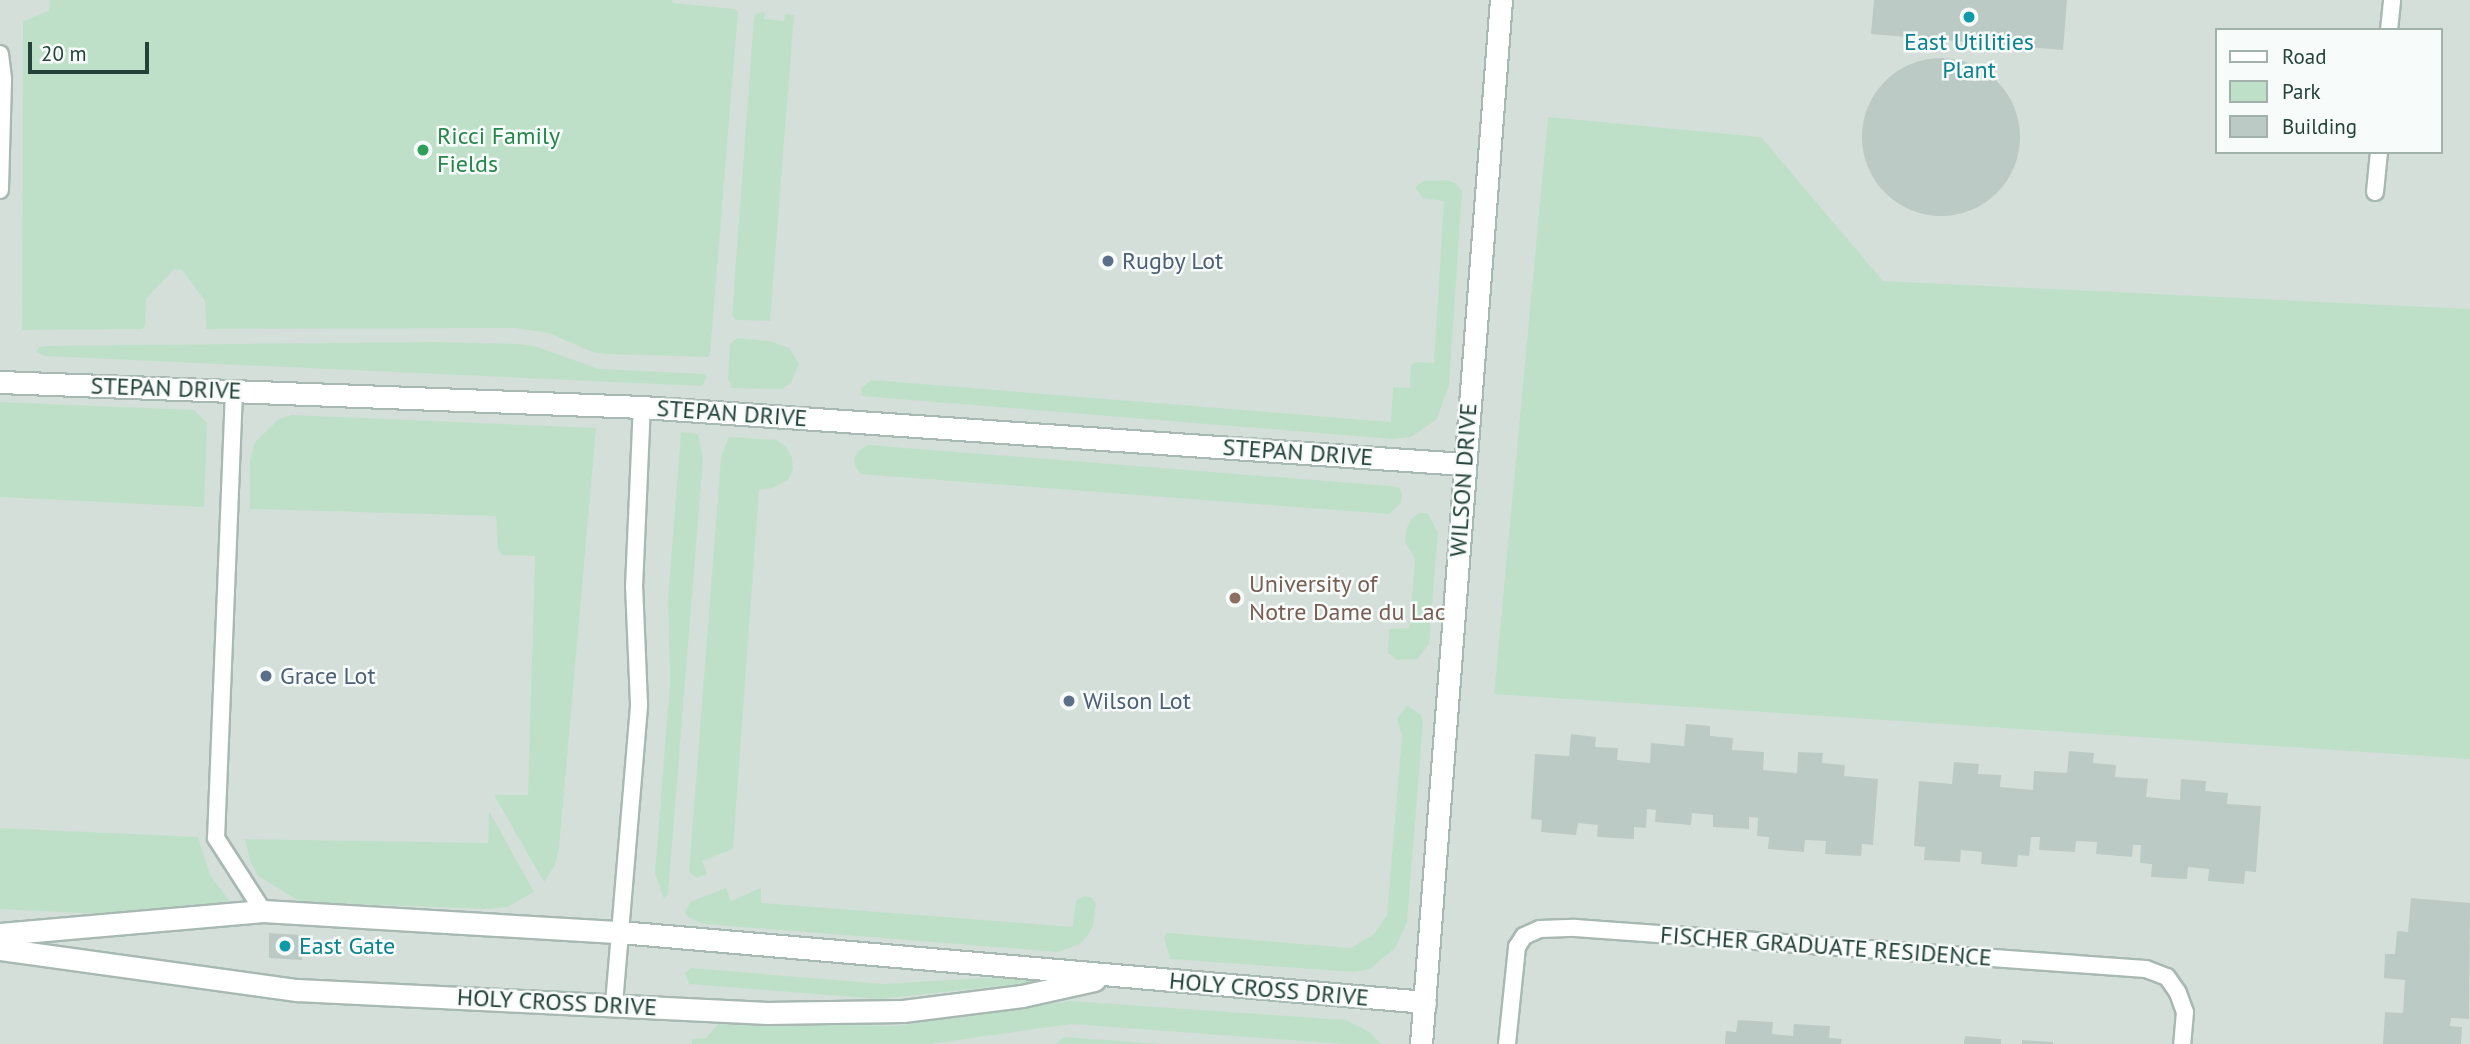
<!DOCTYPE html>
<html>
<head>
<meta charset="utf-8">
<style>
  body { margin:0 }
  #map { position:relative; width:2470px; height:1044px; overflow:hidden; background:#e6efeb; font-family:"PT Sans",sans-serif }
  div>[style] { position:absolute }
  .built>* { inset:0; background:#d4dfda }
  .green>* { inset:0; background:#bfe0c8 }
  .building>* { inset:0; background:#bbcac4 }
  .round { border-radius:50% }
  .roads { filter:drop-shadow(2px 0 #a8b8b2) drop-shadow(-2px 0 #a8b8b2) drop-shadow(0 2px #a8b8b2) drop-shadow(0 -2px #a8b8b2) }
  .lane>* { height:16px; margin:-8px; padding:0 8px; transform-origin:8px; border-radius:8px; background:#fff }
  .street>* { height:21px; margin:-10.5px; padding:0 10.5px; transform-origin:10.5px; border-radius:10.5px; background:#fff }
  .dots>* { width:19px; height:19px; translate:-50% -50%; box-sizing:border-box; border:4px solid #f7fbf9; border-radius:50% }
  span { translate:-50% -50%; white-space:nowrap; text-align:center; line-height:1.15; -webkit-text-stroke:5px #f7fbf9; paint-order:stroke }
  .culture-label { font-size:24px; color:#0d838f }
  .left { translate:0 -50%; text-align:left }
  .leisure-label { font-size:24px; color:#27864d }
  .service-label { font-size:24px; color:#4e5e75 }
  .street-label { font-size:24px; color:#24423a }
  .education-label { font-size:24px; color:#785e54 }
  .legend { position:absolute; left:2215px; top:28px; width:228px; height:126px; box-sizing:border-box; background:#f7fbf9; border:2px solid #a3b1ad; margin:0; padding:9px 12px; list-style:none; font-size:21px; color:#24423a }
  .legend li { display:flex; align-items:center; gap:14px; height:35px }
  .legend b { width:35px; border:2px solid #a3b1ad }
  .scale { position:absolute; left:28px; top:42px; width:121px; height:32px; box-sizing:border-box; border:4px solid #24423a; border-top:0; padding-left:9px; font-size:21px; line-height:24px; white-space:nowrap; color:#24423a; -webkit-text-stroke:5px #f7fbf9; paint-order:stroke }
</style>
</head>
<body>
<div id="map">
  <div class="built">
    <i style="clip-path:polygon(evenodd,0 0,2470px 0,2470px 1044px,0 1044px,0 0,2216px 30px,2440px 30px,2440px 152px,2216px 152px,2216px 30px)"></i>
  </div>
  <div class="green">
    <i style="clip-path:polygon(50px 0,672px 0,673px 3px,735px 9px,738px 12px,710px 354px,708px 357px,607px 354px,593px 352px,548px 333px,515px 328px,206px 329px,205px 301px,182px 270px,174px 269px,146px 299px,145px 326px,142px 329px,22px 330px,23px 21px,49px 11px)"></i>
    <i style="clip-path:polygon(765px 12px,764px 19px,784px 21px,785px 14px,794px 15px,770px 321px,736px 320px,732px 315px,754px 17px,757px 13px)"></i>
    <i style="clip-path:polygon(1548px 117px,1761px 137px,1883px 281px,2470px 309px,2470px 759px,1494px 694px)"></i>
    <i style="clip-path:polygon(1447px 180px,1455px 183px,1462px 191px,1449px 385px,1437px 419px,1411px 437px,1393px 439px,862px 396px,861px 388px,872px 380px,1391px 422px,1393px 387px,1410px 388px,1411px 365px,1416px 362px,1434px 363px,1444px 201px,1423px 198px,1415px 187px,1424px 181px)"></i>
    <i style="clip-path:polygon(737px 338px,770px 341px,789px 348px,799px 364px,791px 383px,782px 389px,732px 388px,728px 379px,730px 344px)"></i>
    <i style="clip-path:polygon(436px 342px,518px 344px,534px 346px,599px 369px,705px 374px,707px 377px,702px 386px,45px 356px,36px 352px,39px 347px,46px 346px)"></i>
    <i style="clip-path:polygon(0 402px,194px 410px,207px 423px,204px 507px,0 497px)"></i>
    <i style="clip-path:polygon(292px 415px,596px 428px,559px 849px,555px 865px,544px 882px,494px 795px,528px 795px,535px 556px,502px 555px,498px 549px,496px 516px,250px 509px,250px 461px,255px 442px,279px 419px)"></i>
    <i style="clip-path:polygon(681px 432px,698px 434px,703px 459px,668px 894px,664px 899px,655px 873px,670px 682px,668px 600px)"></i>
    <i style="clip-path:polygon(729px 437px,777px 440px,786px 447px,792px 457px,793px 469px,788px 480px,773px 488px,759px 490px,733px 849px,702px 861px,707px 874px,697px 878px,689px 872px,721px 457px)"></i>
    <i style="clip-path:polygon(868px 445px,1391px 486px,1400px 488px,1402px 494px,1401px 503px,1389px 514px,860px 474px,855px 466px,854px 458px,859px 450px)"></i>
    <i style="clip-path:polygon(1419px 513px,1428px 513px,1438px 533px,1429px 644px,1417px 659px,1397px 660px,1388px 653px,1389px 629px,1409px 628px,1415px 559px,1405px 542px,1406px 530px,1411px 519px)"></i>
    <i style="clip-path:polygon(1407px 705px,1421px 715px,1423px 722px,1407px 923px,1395px 948px,1370px 969px,1355px 972px,1170px 959px,1164px 938px,1167px 933px,1351px 948px,1374px 934px,1387px 915px,1402px 736px,1397px 719px)"></i>
    <i style="clip-path:polygon(489px 811px,534px 892px,507px 907px,488px 909px,301px 902px,258px 876px,250px 861px,245px 839px,488px 843px)"></i>
    <i style="clip-path:polygon(0 828px,198px 837px,210px 875px,231px 903px,126px 915px,0 909px)"></i>
    <i style="clip-path:polygon(726px 888px,731px 901px,761px 888px,761px 903px,1073px 927px,1076px 901px,1083px 896px,1091px 897px,1096px 903px,1093px 926px,1088px 935px,1080px 944px,1058px 952px,704px 924px,689px 918px,685px 913px,690px 902px)"></i>
    <i style="clip-path:polygon(691px 968px,883px 984px,1036px 975px,1039px 979px,1037px 982px,880px 999px,689px 984px,685px 973px)"></i>
    <i style="clip-path:polygon(1071px 1001px,1346px 1020px,1370px 1032px,1381px 1044px,1344px 1044px,1071px 1024px,930px 1044px,692px 1044px,692px 1039px,706px 1038px,720px 1022px,895px 1026px)"></i>
    <i style="clip-path:polygon(1064px 1037px,1161px 1044px,1056px 1044px)"></i>
  </div>
  <div class="building">
    <i style="clip-path:polygon(1874px 0,2067px 0,2063px 50px,1871px 34px)"></i>
    <i class="round" style="left:1862px;top:58px;width:158px;height:158px"></i>
    <i style="clip-path:polygon(1686px 724px,1710px 726px,1710px 736px,1733px 738px,1732px 750px,1764px 752px,1763px 770px,1797px 773px,1798px 752px,1823px 753px,1822px 763px,1845px 765px,1844px 776px,1878px 779px,1873px 845px,1862px 844px,1861px 856px,1825px 854px,1826px 841px,1805px 840px,1804px 852px,1768px 849px,1769px 837px,1757px 836px,1758px 818px,1749px 817px,1749px 829px,1713px 827px,1713px 815px,1692px 813px,1691px 825px,1655px 822px,1656px 810px,1647px 809px,1646px 828px,1634px 827px,1634px 839px,1597px 837px,1598px 825px,1578px 823px,1576px 835px,1541px 832px,1542px 820px,1531px 819px,1535px 754px,1569px 756px,1571px 734px,1596px 737px,1595px 747px,1618px 748px,1617px 760px,1650px 763px,1651px 743px,1684px 746px)"></i>
    <i style="clip-path:polygon(2069px 751px,2094px 753px,2093px 763px,2116px 765px,2115px 777px,2148px 779px,2146px 797px,2180px 800px,2181px 779px,2206px 781px,2205px 791px,2228px 793px,2227px 804px,2261px 806px,2256px 872px,2245px 871px,2244px 884px,2208px 881px,2209px 869px,2188px 867px,2187px 879px,2151px 877px,2152px 864px,2140px 863px,2141px 845px,2133px 845px,2132px 857px,2096px 854px,2097px 842px,2076px 841px,2075px 852px,2039px 850px,2040px 837px,2031px 837px,2029px 856px,2018px 855px,2017px 867px,1981px 864px,1982px 852px,1961px 850px,1960px 862px,1924px 860px,1925px 847px,1914px 846px,1919px 781px,1952px 784px,1954px 762px,1979px 764px,1978px 774px,2001px 775px,2000px 787px,2033px 790px,2034px 771px,2067px 773px)"></i>
    <i style="clip-path:polygon(2411px 898px,2470px 903px,2469px 1019px,2451px 1018px,2450px 1026px,2462px 1027px,2461px 1044px,2383px 1044px,2385px 1012px,2403px 1013px,2405px 980px,2384px 978px,2385px 954px,2395px 954px,2397px 931px,2408px 932px)"></i>
    <i style="clip-path:polygon(269px 933px,300px 935px,302px 960px,269px 958px)"></i>
    <i style="clip-path:polygon(1738px 1020px,1773px 1022px,1772px 1034px,1793px 1036px,1794px 1024px,1830px 1026px,1829px 1038px,1842px 1039px,1841px 1044px,1725px 1044px,1726px 1031px,1736px 1032px)"></i>
    <i style="clip-path:polygon(1965px 1036px,2001px 1039px,2001px 1044px,1964px 1044px)"></i>
    <i style="clip-path:polygon(2022px 1040px,2053px 1042px,2053px 1044px,2022px 1044px)"></i>
  </div>
  <div class="roads">
    <div class="lane">
      <i style="left:2389px;top:30px;width:30px;rotate:-84deg"></i>
      <i style="left:0;top:54px;width:26px;rotate:83deg"></i>
      <i style="left:3px;top:80px;width:110px;rotate:91.6deg"></i>
      <i style="left:2375px;top:192px;width:40px;rotate:-84.3deg"></i>
      <i style="left:234px;top:391px;width:447px;rotate:92.3deg"></i>
      <i style="left:216px;top:838px;width:87px;rotate:57.2deg"></i>
      <i style="left:614px;top:1004px;width:301px;rotate:-85.2deg"></i>
      <i style="left:639px;top:704px;width:117px;rotate:-92.4deg"></i>
      <i style="left:634px;top:587px;width:180px;rotate:-87.5deg"></i>
      <i style="left:1507px;top:1044px;width:98px;rotate:-84.1deg"></i>
      <i style="left:1517px;top:947px;width:13px;rotate:-58deg"></i>
      <i style="left:1524px;top:936px;width:17px;rotate:-24deg"></i>
      <i style="left:1540px;top:929px;width:35px;rotate:-2deg"></i>
      <i style="left:1575px;top:928px;width:572px;rotate:4.11deg"></i>
      <i style="left:2146px;top:969px;width:22px;rotate:21deg"></i>
      <i style="left:2167px;top:977px;width:19px;rotate:55deg"></i>
      <i style="left:2178px;top:993px;width:20px;rotate:70deg"></i>
      <i style="left:2185px;top:1012px;width:32px;rotate:95deg"></i>
    </div>
    <div class="street">
      <i style="left:0;top:382px;width:642px;rotate:2.23deg"></i>
      <i style="left:642px;top:407px;width:824px;rotate:3.97deg"></i>
      <i style="left:0;top:934px;width:264px;rotate:-5deg"></i>
      <i style="left:263px;top:911px;width:358px;rotate:3.4deg"></i>
      <i style="left:620px;top:932px;width:808px;rotate:4.97deg"></i>
      <i style="left:0;top:949px;width:300px;rotate:7.9deg"></i>
      <i style="left:297px;top:990px;width:471px;rotate:2.8deg"></i>
      <i style="left:767px;top:1013px;width:136px;rotate:-0.8deg"></i>
      <i style="left:903px;top:1011px;width:120px;rotate:-7.2deg"></i>
      <i style="left:1022px;top:996px;width:74px;rotate:-12.5deg"></i>
      <i style="left:1421px;top:1044px;width:1047px;rotate:-85.62deg"></i>
    </div>
  </div>
  <div class="dots">
    <i style="left:1969px;top:17px;background:#0f9aa8"></i>
    <i style="left:423px;top:150px;background:#2e9e5b"></i>
    <i style="left:1108px;top:261px;background:#5c6f8a"></i>
    <i style="left:1235px;top:598px;background:#8d6e63"></i>
    <i style="left:266px;top:676px;background:#5c6f8a"></i>
    <i style="left:1069px;top:701px;background:#5c6f8a"></i>
    <i style="left:285px;top:946px;background:#0f9aa8"></i>
  </div>
  <div class="culture-label">
    <span style="left:1969px;top:56px">East Utilities<br>Plant</span>
    <span class="left" style="left:299px;top:946px">East Gate</span>
  </div>
  <div class="leisure-label">
    <span class="left" style="left:437px;top:150px">Ricci Family<br>Fields</span>
  </div>
  <div class="service-label">
    <span class="left" style="left:1122px;top:261px">Rugby Lot</span>
    <span class="left" style="left:280px;top:676px">Grace Lot</span>
    <span class="left" style="left:1083px;top:701px">Wilson Lot</span>
  </div>
  <div class="street-label">
    <span style="left:166px;top:388px;rotate:2deg">STEPAN DRIVE</span>
    <span style="left:732px;top:413px;rotate:4deg">STEPAN DRIVE</span>
    <span style="left:1298px;top:452px;rotate:4deg">STEPAN DRIVE</span>
    <span style="left:1463px;top:480px;rotate:-86deg">WILSON DRIVE</span>
    <span style="left:1826px;top:946px;rotate:4deg">FISCHER GRADUATE RESIDENCE</span>
    <span style="left:1269px;top:989px;rotate:5deg">HOLY CROSS DRIVE</span>
    <span style="left:557px;top:1002px;rotate:3deg">HOLY CROSS DRIVE</span>
  </div>
  <div class="education-label">
    <span class="left" style="left:1249px;top:598px">University of<br>Notre Dame du Lac</span>
  </div>
  <ul class="legend">
  <li><b style="height:9px;background:#fff"></b>Road</li>
  <li><b style="height:19px;background:#bfe0c8"></b>Park</li>
  <li><b style="height:19px;background:#bbcac4"></b>Building</li>
  </ul>
  <div class="scale">20 m</div>
</div>
</body>
</html>
